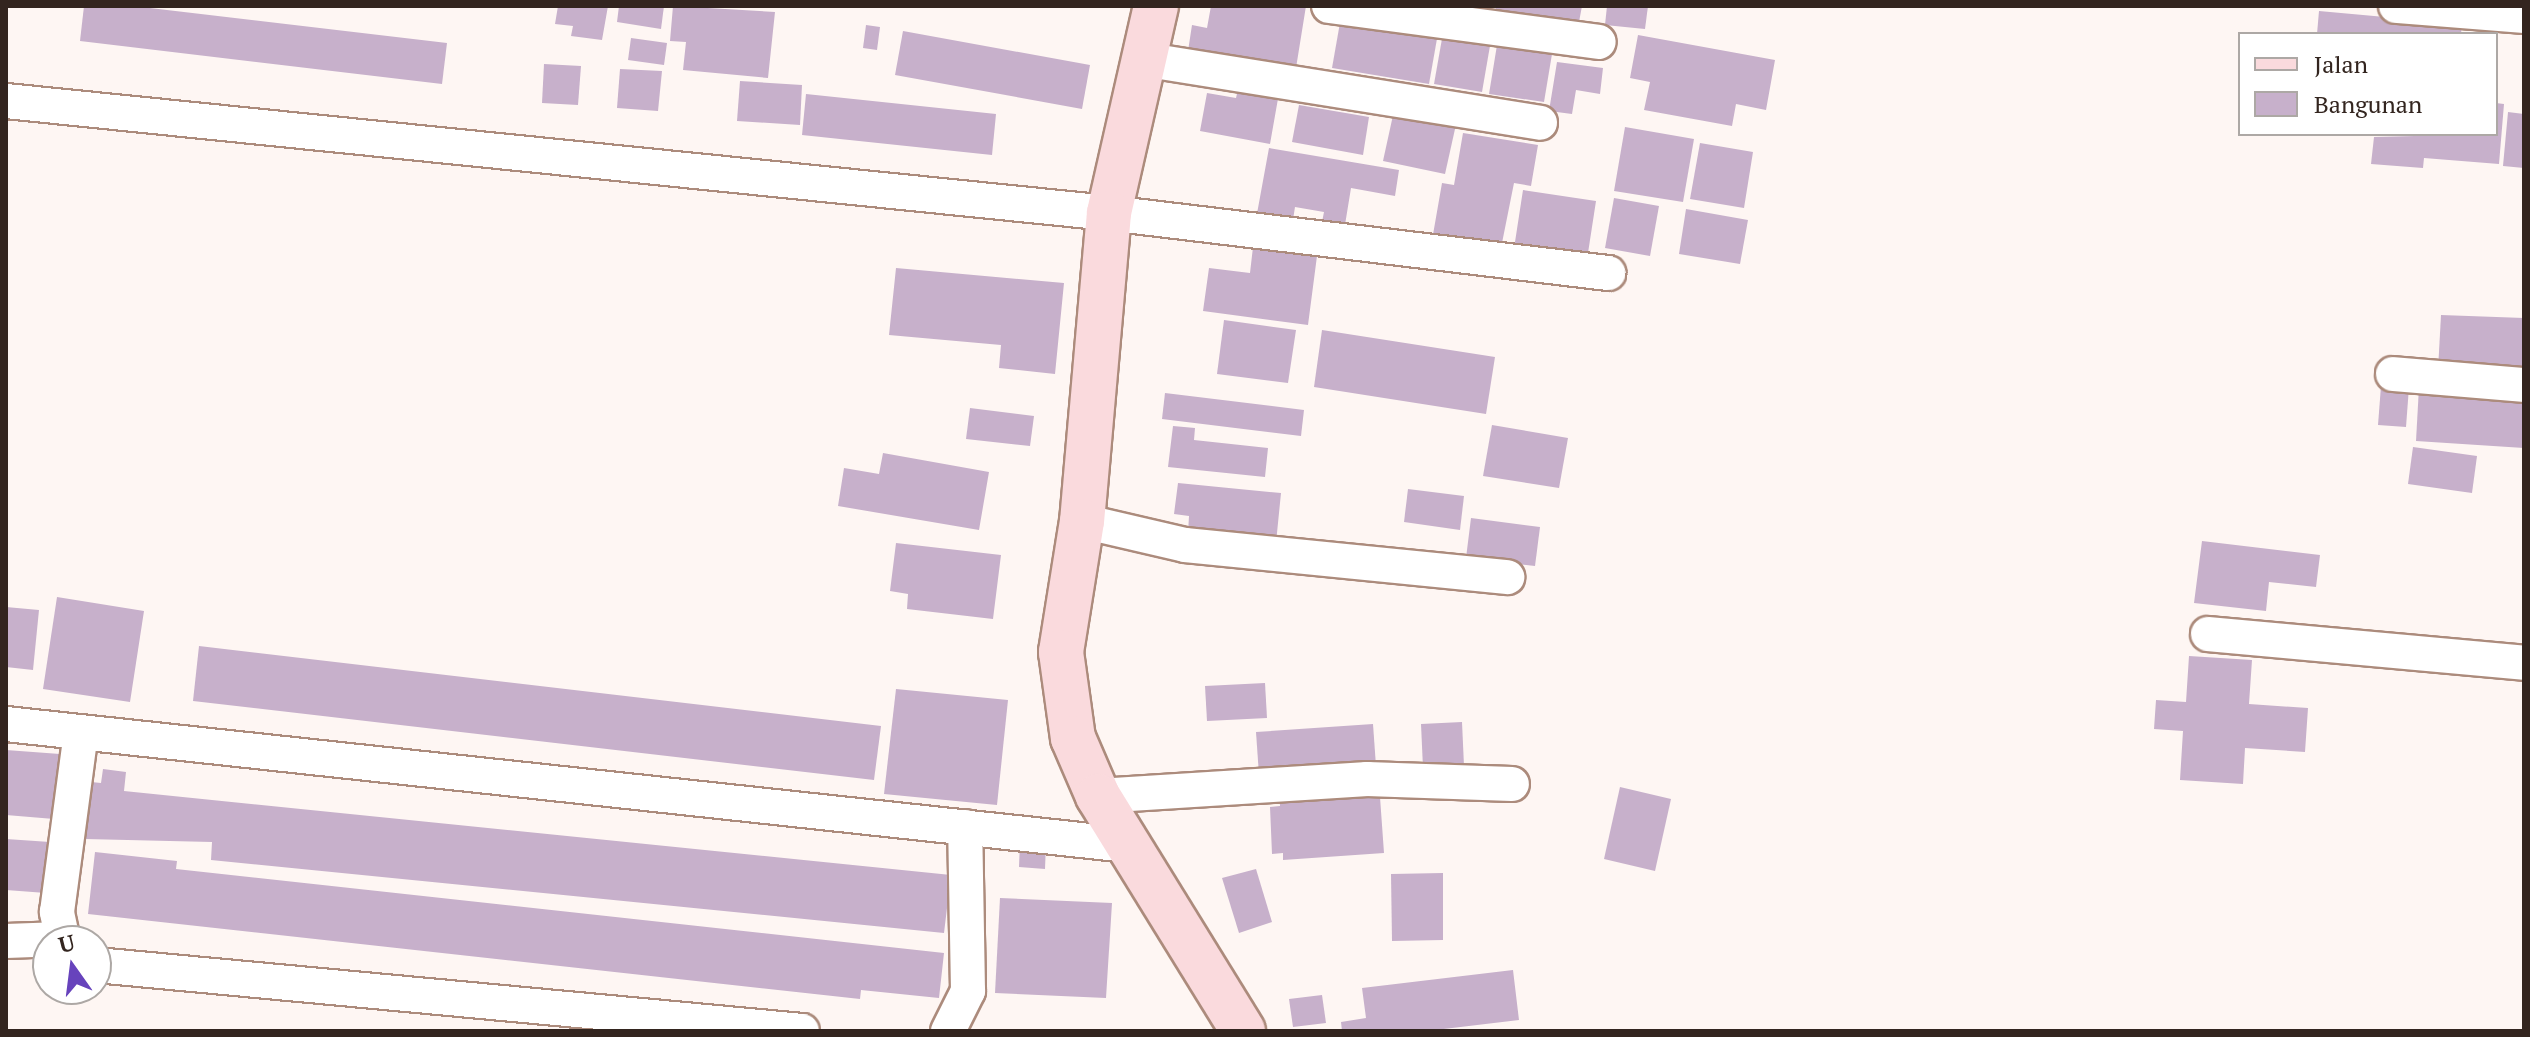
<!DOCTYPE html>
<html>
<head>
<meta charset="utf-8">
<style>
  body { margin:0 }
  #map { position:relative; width:2530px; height:1037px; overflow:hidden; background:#fef6f3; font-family:"PT Serif",serif }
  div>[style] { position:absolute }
  .building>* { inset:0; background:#c7b0cb }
  .roads { filter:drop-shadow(2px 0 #ac8b7c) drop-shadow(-2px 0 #ac8b7c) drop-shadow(0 2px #ac8b7c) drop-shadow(0 -2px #ac8b7c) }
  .street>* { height:34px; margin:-17px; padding:0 17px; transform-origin:17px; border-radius:17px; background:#fff }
  .secondary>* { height:44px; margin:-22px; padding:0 22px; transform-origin:22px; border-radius:22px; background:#fadadd }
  span { translate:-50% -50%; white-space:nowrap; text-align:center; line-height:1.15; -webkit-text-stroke:8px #fff; paint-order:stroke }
  .frame { position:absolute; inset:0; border:8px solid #33251f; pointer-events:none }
  .legend { position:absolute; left:2238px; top:32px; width:260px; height:104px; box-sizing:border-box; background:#fff; border:2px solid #ada8a5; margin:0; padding:10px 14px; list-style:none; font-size:24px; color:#33251f }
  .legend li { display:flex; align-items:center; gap:16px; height:40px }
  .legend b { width:40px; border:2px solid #ada8a5 }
  .north { position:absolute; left:32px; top:925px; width:80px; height:80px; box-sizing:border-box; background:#fff; border:2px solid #ada8a5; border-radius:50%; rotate:346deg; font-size:22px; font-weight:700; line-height:32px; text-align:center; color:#33251f }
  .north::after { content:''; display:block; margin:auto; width:28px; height:36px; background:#6743bc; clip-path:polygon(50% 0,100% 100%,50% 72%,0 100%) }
</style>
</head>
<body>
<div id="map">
  <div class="building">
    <i style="clip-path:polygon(84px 6px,133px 6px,447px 43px,442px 84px,80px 41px)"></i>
    <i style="clip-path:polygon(558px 6px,608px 6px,602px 40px,571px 36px,573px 26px,555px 24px)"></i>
    <i style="clip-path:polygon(619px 6px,664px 6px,661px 29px,617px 22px)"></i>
    <i style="clip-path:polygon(673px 6px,775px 12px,768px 78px,683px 70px,686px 42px,670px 41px)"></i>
    <i style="clip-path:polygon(1211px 6px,1306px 6px,1296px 68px,1188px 51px,1192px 25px,1207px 28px)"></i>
    <i style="clip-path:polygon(1496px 6px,1582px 6px,1577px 33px,1494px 19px)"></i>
    <i style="clip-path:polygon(1607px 6px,1648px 6px,1645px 29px,1605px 25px)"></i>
    <i style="clip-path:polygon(2319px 11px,2462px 24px,2461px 34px,2317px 34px)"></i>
    <i style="clip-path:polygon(1341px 17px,1438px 33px,1429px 84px,1332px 68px)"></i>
    <i style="clip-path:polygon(866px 25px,880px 27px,877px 50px,863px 48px)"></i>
    <i style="clip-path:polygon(903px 31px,1090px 65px,1082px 109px,895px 75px)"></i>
    <i style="clip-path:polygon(1443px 33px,1491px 40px,1482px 92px,1434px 84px)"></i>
    <i style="clip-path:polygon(1638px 35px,1775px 60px,1766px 110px,1736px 104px,1732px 126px,1644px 110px,1650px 82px,1630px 78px)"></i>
    <i style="clip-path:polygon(631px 38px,667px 43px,664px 65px,628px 60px)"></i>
    <i style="clip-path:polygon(1498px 39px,1553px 48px,1544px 102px,1489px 94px)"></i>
    <i style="clip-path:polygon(1557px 62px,1603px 68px,1600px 94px,1576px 90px,1572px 114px,1549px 111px)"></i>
    <i style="clip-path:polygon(544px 64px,581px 66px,578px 105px,542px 103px)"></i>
    <i style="clip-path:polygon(620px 69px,662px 71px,658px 111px,617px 108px)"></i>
    <i style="clip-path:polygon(740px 81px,802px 85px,800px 125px,737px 121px)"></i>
    <i style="clip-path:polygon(1239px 85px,1279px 93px,1270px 144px,1200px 131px,1207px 93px,1236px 98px)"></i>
    <i style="clip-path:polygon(806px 94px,996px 114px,992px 155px,802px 135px)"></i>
    <i style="clip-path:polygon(2496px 103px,2504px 104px,2499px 164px,2424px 158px,2423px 168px,2371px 164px,2374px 137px,2496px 134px)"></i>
    <i style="clip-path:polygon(1299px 105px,1369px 117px,1363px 155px,1292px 142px)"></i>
    <i style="clip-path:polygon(1395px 106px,1457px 120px,1445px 174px,1383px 161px)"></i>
    <i style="clip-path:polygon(2508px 112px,2524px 114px,2524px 168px,2503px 166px)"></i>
    <i style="clip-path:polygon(1625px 127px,1694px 139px,1683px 202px,1614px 191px)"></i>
    <i style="clip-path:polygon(1463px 133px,1538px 145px,1531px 186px,1514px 183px,1499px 258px,1431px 246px,1442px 183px,1454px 185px)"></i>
    <i style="clip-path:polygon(1700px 143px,1753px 152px,1744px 208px,1690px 199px)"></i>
    <i style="clip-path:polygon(1269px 148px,1399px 170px,1395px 196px,1351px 188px,1344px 231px,1321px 227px,1324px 212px,1295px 207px,1292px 226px,1256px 219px)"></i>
    <i style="clip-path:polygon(1523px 190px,1596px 201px,1586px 266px,1513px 255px)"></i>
    <i style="clip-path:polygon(1614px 198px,1659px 206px,1650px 256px,1605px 248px)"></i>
    <i style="clip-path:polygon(1686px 209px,1748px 220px,1740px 264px,1679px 254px)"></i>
    <i style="clip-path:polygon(1253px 247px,1317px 256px,1308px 325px,1203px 311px,1209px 268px,1250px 273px)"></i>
    <i style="clip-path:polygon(896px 268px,1064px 283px,1055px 374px,999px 368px,1001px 345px,889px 335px)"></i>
    <i style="clip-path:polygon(2441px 315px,2524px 318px,2524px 373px,2438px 370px)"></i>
    <i style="clip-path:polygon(1224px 320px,1296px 330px,1288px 383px,1217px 374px)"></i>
    <i style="clip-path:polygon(1322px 330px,1495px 357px,1486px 414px,1314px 387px)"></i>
    <i style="clip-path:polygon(2381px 386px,2409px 387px,2406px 427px,2378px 425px)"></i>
    <i style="clip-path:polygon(2419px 387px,2524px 394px,2524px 448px,2416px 441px)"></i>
    <i style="clip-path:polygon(1165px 393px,1304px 410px,1301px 436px,1162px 419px)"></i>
    <i style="clip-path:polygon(970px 408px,1034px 416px,1030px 446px,966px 439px)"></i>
    <i style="clip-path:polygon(1492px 425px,1568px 438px,1559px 488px,1483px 476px)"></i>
    <i style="clip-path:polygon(1173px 426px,1195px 428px,1194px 440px,1268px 448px,1265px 477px,1168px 467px)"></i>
    <i style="clip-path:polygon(2413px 447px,2477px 456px,2472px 493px,2408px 484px)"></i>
    <i style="clip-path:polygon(883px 453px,989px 472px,979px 530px,838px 506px,844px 468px,879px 474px)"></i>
    <i style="clip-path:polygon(1178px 483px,1281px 493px,1276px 543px,1188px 533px,1189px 516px,1174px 514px)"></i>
    <i style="clip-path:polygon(1408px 489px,1464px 496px,1460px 530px,1404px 522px)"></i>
    <i style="clip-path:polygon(1471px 518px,1540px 527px,1535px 566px,1466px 558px)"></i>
    <i style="clip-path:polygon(2202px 541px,2320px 555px,2316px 587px,2269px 582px,2266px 611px,2194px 603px)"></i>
    <i style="clip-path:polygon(896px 543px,1001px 555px,993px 619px,907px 609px,908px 594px,890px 591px)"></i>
    <i style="clip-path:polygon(57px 597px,144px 611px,130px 702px,43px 689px)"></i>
    <i style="clip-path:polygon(6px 607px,39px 610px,33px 670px,6px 667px)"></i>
    <i style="clip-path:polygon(199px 646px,881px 726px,874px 780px,193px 701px)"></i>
    <i style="clip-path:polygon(2189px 656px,2252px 660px,2249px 704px,2308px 708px,2305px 752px,2245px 748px,2243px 784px,2180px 780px,2183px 731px,2154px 729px,2156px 700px,2186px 702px)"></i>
    <i style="clip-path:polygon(1265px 683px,1267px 718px,1207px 721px,1205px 686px)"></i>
    <i style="clip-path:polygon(896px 689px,1008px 700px,997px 805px,884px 794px)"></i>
    <i style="clip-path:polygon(1462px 722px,1464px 766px,1423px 768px,1421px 724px)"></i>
    <i style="clip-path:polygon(1373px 724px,1376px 766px,1259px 775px,1256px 732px)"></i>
    <i style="clip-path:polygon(6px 750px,60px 754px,54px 819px,6px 815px)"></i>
    <i style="clip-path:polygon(103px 769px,126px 772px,124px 791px,951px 875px,944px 933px,211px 860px,212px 842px,85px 839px,91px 782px,101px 783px)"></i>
    <i style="clip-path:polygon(1379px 783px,1384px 853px,1283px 860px,1283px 853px,1272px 854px,1270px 807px,1280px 806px,1279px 790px)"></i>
    <i style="clip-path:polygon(1620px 787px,1671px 799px,1655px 871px,1604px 859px)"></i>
    <i style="clip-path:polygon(6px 839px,50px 842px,46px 893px,6px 890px)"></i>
    <i style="clip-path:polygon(1020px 842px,1046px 843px,1045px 869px,1019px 867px)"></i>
    <i style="clip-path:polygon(95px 852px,177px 861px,176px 869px,944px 953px,939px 998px,861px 990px,860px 999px,88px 914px)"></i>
    <i style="clip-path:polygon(1256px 869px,1272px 922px,1239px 933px,1222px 878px)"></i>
    <i style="clip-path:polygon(1443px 873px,1443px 940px,1392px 941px,1391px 874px)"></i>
    <i style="clip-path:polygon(1000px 898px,1112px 903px,1106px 998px,995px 993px)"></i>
    <i style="clip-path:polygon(1513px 970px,1519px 1020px,1427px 1031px,1342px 1031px,1341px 1022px,1366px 1018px,1362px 988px)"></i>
    <i style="clip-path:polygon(1322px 995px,1326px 1023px,1293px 1027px,1289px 999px)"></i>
  </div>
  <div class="roads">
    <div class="street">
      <i style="left:1329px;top:6px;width:272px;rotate:7.6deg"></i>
      <i style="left:2396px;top:6px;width:128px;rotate:4.5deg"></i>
      <i style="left:1148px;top:60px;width:397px;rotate:9.1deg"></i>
      <i style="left:6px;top:101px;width:1109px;rotate:5.8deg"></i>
      <i style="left:1109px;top:213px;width:503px;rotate:6.86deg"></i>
      <i style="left:2393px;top:374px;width:131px;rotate:4.8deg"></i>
      <i style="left:1082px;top:521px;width:106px;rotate:13.1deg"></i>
      <i style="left:1185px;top:545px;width:324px;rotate:5.7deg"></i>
      <i style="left:2208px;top:634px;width:317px;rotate:5.2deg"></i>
      <i style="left:6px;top:724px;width:1128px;rotate:6.16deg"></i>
      <i style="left:1098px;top:796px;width:270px;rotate:-3.6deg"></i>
      <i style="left:1367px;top:779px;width:145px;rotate:2deg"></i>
      <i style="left:6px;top:941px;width:55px;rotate:-2.1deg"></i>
      <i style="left:63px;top:941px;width:30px;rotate:-102deg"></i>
      <i style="left:57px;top:912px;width:181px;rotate:-82.4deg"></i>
      <i style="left:96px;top:965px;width:709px;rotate:5.34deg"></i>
      <i style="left:948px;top:1031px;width:45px;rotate:-63.4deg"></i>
      <i style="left:968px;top:991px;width:164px;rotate:-91deg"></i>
    </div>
    <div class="secondary">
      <i style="left:1156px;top:6px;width:212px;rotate:102.8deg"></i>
      <i style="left:1109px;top:213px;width:309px;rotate:95deg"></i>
      <i style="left:1082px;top:521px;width:133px;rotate:99.1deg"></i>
      <i style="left:1061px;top:652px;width:87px;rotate:82.1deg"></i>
      <i style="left:1073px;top:738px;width:63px;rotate:66.7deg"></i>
      <i style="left:1098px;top:796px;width:276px;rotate:58.3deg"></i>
    </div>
  </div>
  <div class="frame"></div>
  <ul class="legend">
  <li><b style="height:10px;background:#fadadd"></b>Jalan</li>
  <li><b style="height:22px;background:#c7b0cb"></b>Bangunan</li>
  </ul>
  <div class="north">U</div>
</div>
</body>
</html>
